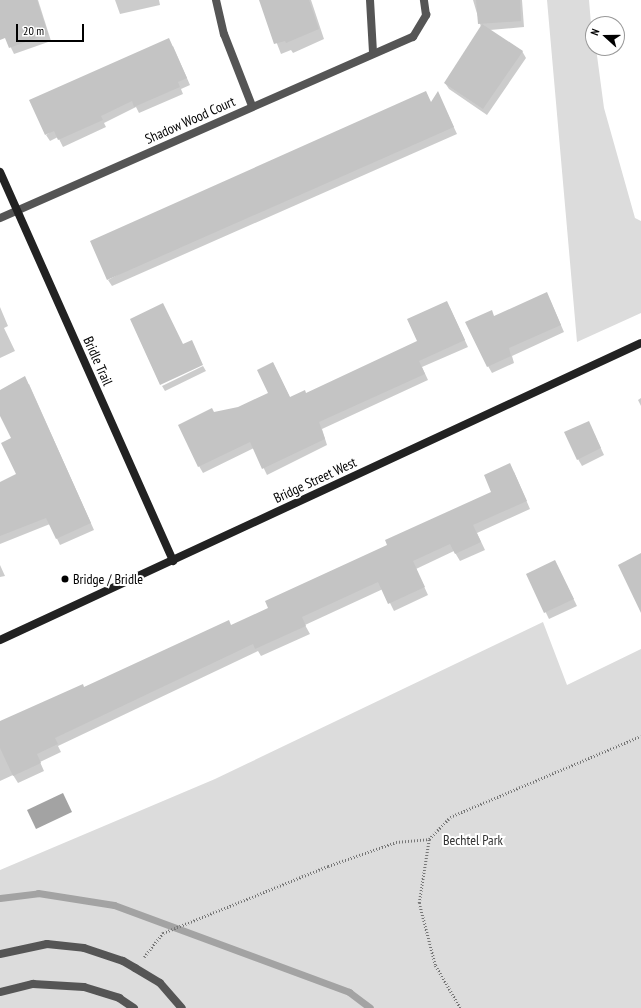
<!DOCTYPE html>
<html>
<head>
<meta charset="utf-8">
<style>
  body { margin:0 }
  #map { position:relative; width:641px; height:1008px; overflow:hidden; background:#fff; font-family:"PT Sans Narrow",sans-serif }
  div>[style] { position:absolute }
  .green>* { inset:0; background:#dcdcdc }
  .water>* { inset:0; background:#a3a3a3 }
  .shadow>* { inset:0; background:#0003 }
  .stream>* { height:7px; margin:-3.5px; padding:0 3.5px; transform-origin:3.5px; border-radius:3.5px; background:#a3a3a3 }
  .building>* { inset:0; background:#c4c4c4 }
  .path>* { height:2.5px; margin-top:-1.25px; transform-origin:0; background:repeating-linear-gradient(90deg,#777 0 1px,transparent 0 3px) }
  .lane>* { height:8px; margin:-4px; padding:0 4px; transform-origin:4px; border-radius:4px; background:#555 }
  .street>* { height:8px; margin:-4px; padding:0 4px; transform-origin:4px; border-radius:4px; background:#555 }
  .secondary>* { height:8px; margin:-4px; padding:0 4px; transform-origin:4px; border-radius:4px; background:#222 }
  .dots>* { width:11px; height:11px; translate:-50% -50%; box-sizing:border-box; border:2px solid #fff; border-radius:50% }
  span { translate:-50% -50%; white-space:nowrap; text-align:center; line-height:1.15; -webkit-text-stroke:4px #fff; paint-order:stroke }
  .street-label { font-size:14px; color:#000 }
  .poi-label { font-size:14px; color:#000 }
  .left { translate:0 -50%; text-align:left }
  .park-label { font-size:14px; color:#333 }
  .north { position:absolute; left:585px; top:16px; width:40px; height:40px; box-sizing:border-box; background:#fff; border:1px solid #999; border-radius:50%; rotate:291deg; font-size:11px; font-weight:700; line-height:16px; text-align:center; color:#000 }
  .north::after { content:''; display:block; margin:auto; width:14px; height:18px; background:#000; clip-path:polygon(50% 0,100% 100%,50% 72%,0 100%) }
  .scale { position:absolute; left:16px; top:24px; width:68px; height:18px; box-sizing:border-box; border:2px solid #000; border-top:0; padding-left:5px; font-size:12px; line-height:14px; white-space:nowrap; color:#000; -webkit-text-stroke:3px #fff; paint-order:stroke }
</style>
</head>
<body>
<div id="map">
  <div class="green">
    <i style="clip-path:polygon(547px 0,589px 0,593px 48px,596px 48px,604px 108px,635px 218px,641px 221px,641px 313px,577px 342px)"></i>
    <i style="clip-path:polygon(543px 622px,567px 685px,641px 649px,641px 1008px,0 1008px,0 870px,215px 779px)"></i>
  </div>
  <div class="water">
    <i style="clip-path:polygon(63px 793px,72px 812px,36px 829px,27px 810px)"></i>
  </div>
  <div class="shadow">
    <i style="clip-path:polygon(0 0,38px 0,51px 41px,14px 54px,0 25px)"></i>
    <i style="clip-path:polygon(115px 0,159px 0,160px 5px,120px 14px)"></i>
    <i style="clip-path:polygon(260px 0,311px 0,324px 39px,293px 53px,291px 50px,281px 54px)"></i>
    <i style="clip-path:polygon(473px 0,522px 0,524px 27px,490px 30px,522px 51px,526px 58px,487px 115px,449px 89px,445px 83px,481px 27px)"></i>
    <i style="clip-path:polygon(173px 46px,190px 85px,181px 89px,183px 94px,139px 113px,136px 107px,104px 123px,106px 127px,63px 147px,58px 137px,50px 141px,46px 135px)"></i>
    <i style="clip-path:polygon(438px 93px,457px 134px,112px 286px,108px 280px,431px 103px)"></i>
    <i style="clip-path:polygon(550px 300px,564px 332px,512px 356px,514px 363px,492px 373px,488px 366px,494px 317px)"></i>
    <i style="clip-path:polygon(0 307px,8px 326px,4px 328px,15px 351px,0 358px)"></i>
    <i style="clip-path:polygon(450px 308px,468px 347px,422px 367px,428px 380px,322px 429px,327px 445px,267px 475px,254px 448px,203px 473px,199px 466px,214px 413px,238px 408px,269px 394px,273px 363px,290px 398px,306px 394px,418px 342px)"></i>
    <i style="clip-path:polygon(203px 366px,206px 371px,165px 391px,162px 386px)"></i>
    <i style="clip-path:polygon(29px 384px,94px 530px,60px 545px,50px 524px,0 544px,0 483px,17px 475px,13px 439px,0 414px,0 391px)"></i>
    <i style="clip-path:polygon(641px 398px,641px 406px,638px 400px)"></i>
    <i style="clip-path:polygon(592px 429px,604px 455px,582px 466px,578px 459px)"></i>
    <i style="clip-path:polygon(514px 472px,530px 509px,477px 533px,485px 550px,460px 561px,454px 551px,416px 569px,428px 595px,394px 611px,383px 589px,305px 625px,310px 634px,261px 656px,258px 651px,58px 746px,61px 752px,40px 762px,44px 771px,18px 783px,13px 775px,0 781px,0 723px,270px 609px,493px 493px)"></i>
    <i style="clip-path:polygon(555px 561px,577px 606px,549px 619px,527px 574px)"></i>
    <i style="clip-path:polygon(0 565px,5px 576px,0 577px)"></i>
  </div>
  <div class="stream">
    <i style="left:0;top:898px;width:38px;rotate:-7deg"></i>
    <i style="left:38px;top:893px;width:77px;rotate:9deg"></i>
    <i style="left:114px;top:905px;width:251px;rotate:20.3deg"></i>
    <i style="left:349px;top:992px;width:26px;rotate:37deg"></i>
  </div>
  <div class="building">
    <i style="clip-path:polygon(0 0,37px 0,48px 34px,9px 48px,5px 38px,0 40px)"></i>
    <i style="clip-path:polygon(259px 0,309px 0,319px 29px,286px 43px,285px 41px,274px 44px)"></i>
    <i style="clip-path:polygon(476px 0,520px 0,521px 21px,478px 24px)"></i>
    <i style="clip-path:polygon(482px 24px,523px 51px,483px 109px,444px 83px)"></i>
    <i style="clip-path:polygon(169px 38px,187px 78px,178px 82px,180px 87px,134px 107px,132px 101px,101px 116px,103px 120px,58px 140px,54px 131px,45px 135px,29px 100px)"></i>
    <i style="clip-path:polygon(426px 91px,431px 102px,438px 91px,454px 127px,107px 280px,90px 241px)"></i>
    <i style="clip-path:polygon(547px 292px,561px 325px,509px 348px,511px 356px,487px 367px,465px 322px,492px 310px,494px 316px)"></i>
    <i style="clip-path:polygon(447px 301px,465px 340px,419px 361px,425px 374px,319px 422px,325px 439px,262px 469px,250px 442px,198px 467px,178px 425px,212px 408px,214px 412px,238px 407px,268px 393px,257px 370px,273px 362px,290px 397px,305px 390px,306px 393px,417px 341px,407px 319px)"></i>
    <i style="clip-path:polygon(163px 303px,183px 344px,192px 340px,203px 365px,160px 385px,130px 319px)"></i>
    <i style="clip-path:polygon(25px 376px,91px 523px,56px 539px,46px 518px,0 536px,0 482px,16px 474px,1px 443px,11px 438px,0 416px,0 390px)"></i>
    <i style="clip-path:polygon(589px 421px,601px 448px,577px 460px,564px 432px)"></i>
    <i style="clip-path:polygon(510px 463px,527px 501px,473px 525px,481px 542px,455px 554px,450px 544px,413px 561px,425px 587px,388px 604px,378px 582px,302px 617px,306px 626px,255px 649px,253px 644px,55px 738px,58px 744px,37px 754px,41px 763px,13px 776px,0 748px,0 721px,83px 684px,84px 687px,229px 620px,231px 625px,268px 608px,265px 601px,387px 545px,385px 540px,491px 492px,484px 475px)"></i>
    <i style="clip-path:polygon(641px 553px,641px 613px,618px 565px)"></i>
    <i style="clip-path:polygon(555px 560px,574px 599px,544px 613px,526px 574px)"></i>
  </div>
  <div class="path">
    <i style="left:144px;top:957px;width:31px;rotate:-52deg"></i>
    <i style="left:163px;top:933px;width:178px;rotate:-22.1deg"></i>
    <i style="left:328px;top:866px;width:72px;rotate:-19.4deg"></i>
    <i style="left:396px;top:842px;width:33px;rotate:-5deg"></i>
    <i style="left:460px;top:1008px;width:50px;rotate:-120.2deg"></i>
    <i style="left:435px;top:965px;width:64px;rotate:-104.5deg"></i>
    <i style="left:419px;top:903px;width:65px;rotate:-81.1deg"></i>
    <i style="left:429px;top:839px;width:30px;rotate:-46deg"></i>
    <i style="left:450px;top:817px;width:207px;rotate:-23deg"></i>
  </div>
  <div class="lane">
    <i style="left:0;top:954px;width:48px;rotate:-12deg"></i>
    <i style="left:47px;top:944px;width:37px;rotate:6deg"></i>
    <i style="left:84px;top:948px;width:41px;rotate:18.4deg"></i>
    <i style="left:123px;top:961px;width:14px;rotate:30deg"></i>
    <i style="left:135px;top:968px;width:29px;rotate:31deg"></i>
    <i style="left:160px;top:983px;width:33px;rotate:49deg"></i>
    <i style="left:0;top:992px;width:34px;rotate:-14deg"></i>
    <i style="left:33px;top:984px;width:51px;rotate:3.4deg"></i>
    <i style="left:84px;top:987px;width:37px;rotate:17deg"></i>
    <i style="left:119px;top:998px;width:18px;rotate:34deg"></i>
  </div>
  <div class="street">
    <i style="left:216px;top:0;width:35px;rotate:77deg"></i>
    <i style="left:224px;top:34px;width:77px;rotate:68.7deg"></i>
    <i style="left:370px;top:0;width:52px;rotate:86.7deg"></i>
    <i style="left:0;top:218px;width:451px;rotate:-23.7deg"></i>
    <i style="left:413px;top:37px;width:26px;rotate:-59deg"></i>
    <i style="left:426px;top:15px;width:15px;rotate:-98deg"></i>
  </div>
  <div class="secondary">
    <i style="left:0;top:172px;width:426px;rotate:66deg"></i>
    <i style="left:0;top:640px;width:706px;rotate:-24.86deg"></i>
  </div>
  <div class="dots">
    <i style="left:65px;top:579px;background:#000"></i>
  </div>
  <div class="street-label">
    <span style="left:190px;top:120px;rotate:-24deg">Shadow Wood Court</span>
    <span style="left:98px;top:361px;rotate:66deg">Bridle Trail</span>
    <span style="left:315px;top:480px;rotate:-25deg">Bridge Street West</span>
  </div>
  <div class="poi-label">
    <span class="left" style="left:73px;top:579px">Bridge / Bridle</span>
  </div>
  <div class="park-label">
    <span style="left:473px;top:840px">Bechtel Park</span>
  </div>
  <div class="north">N</div>
  <div class="scale">20 m</div>
</div>
</body>
</html>
